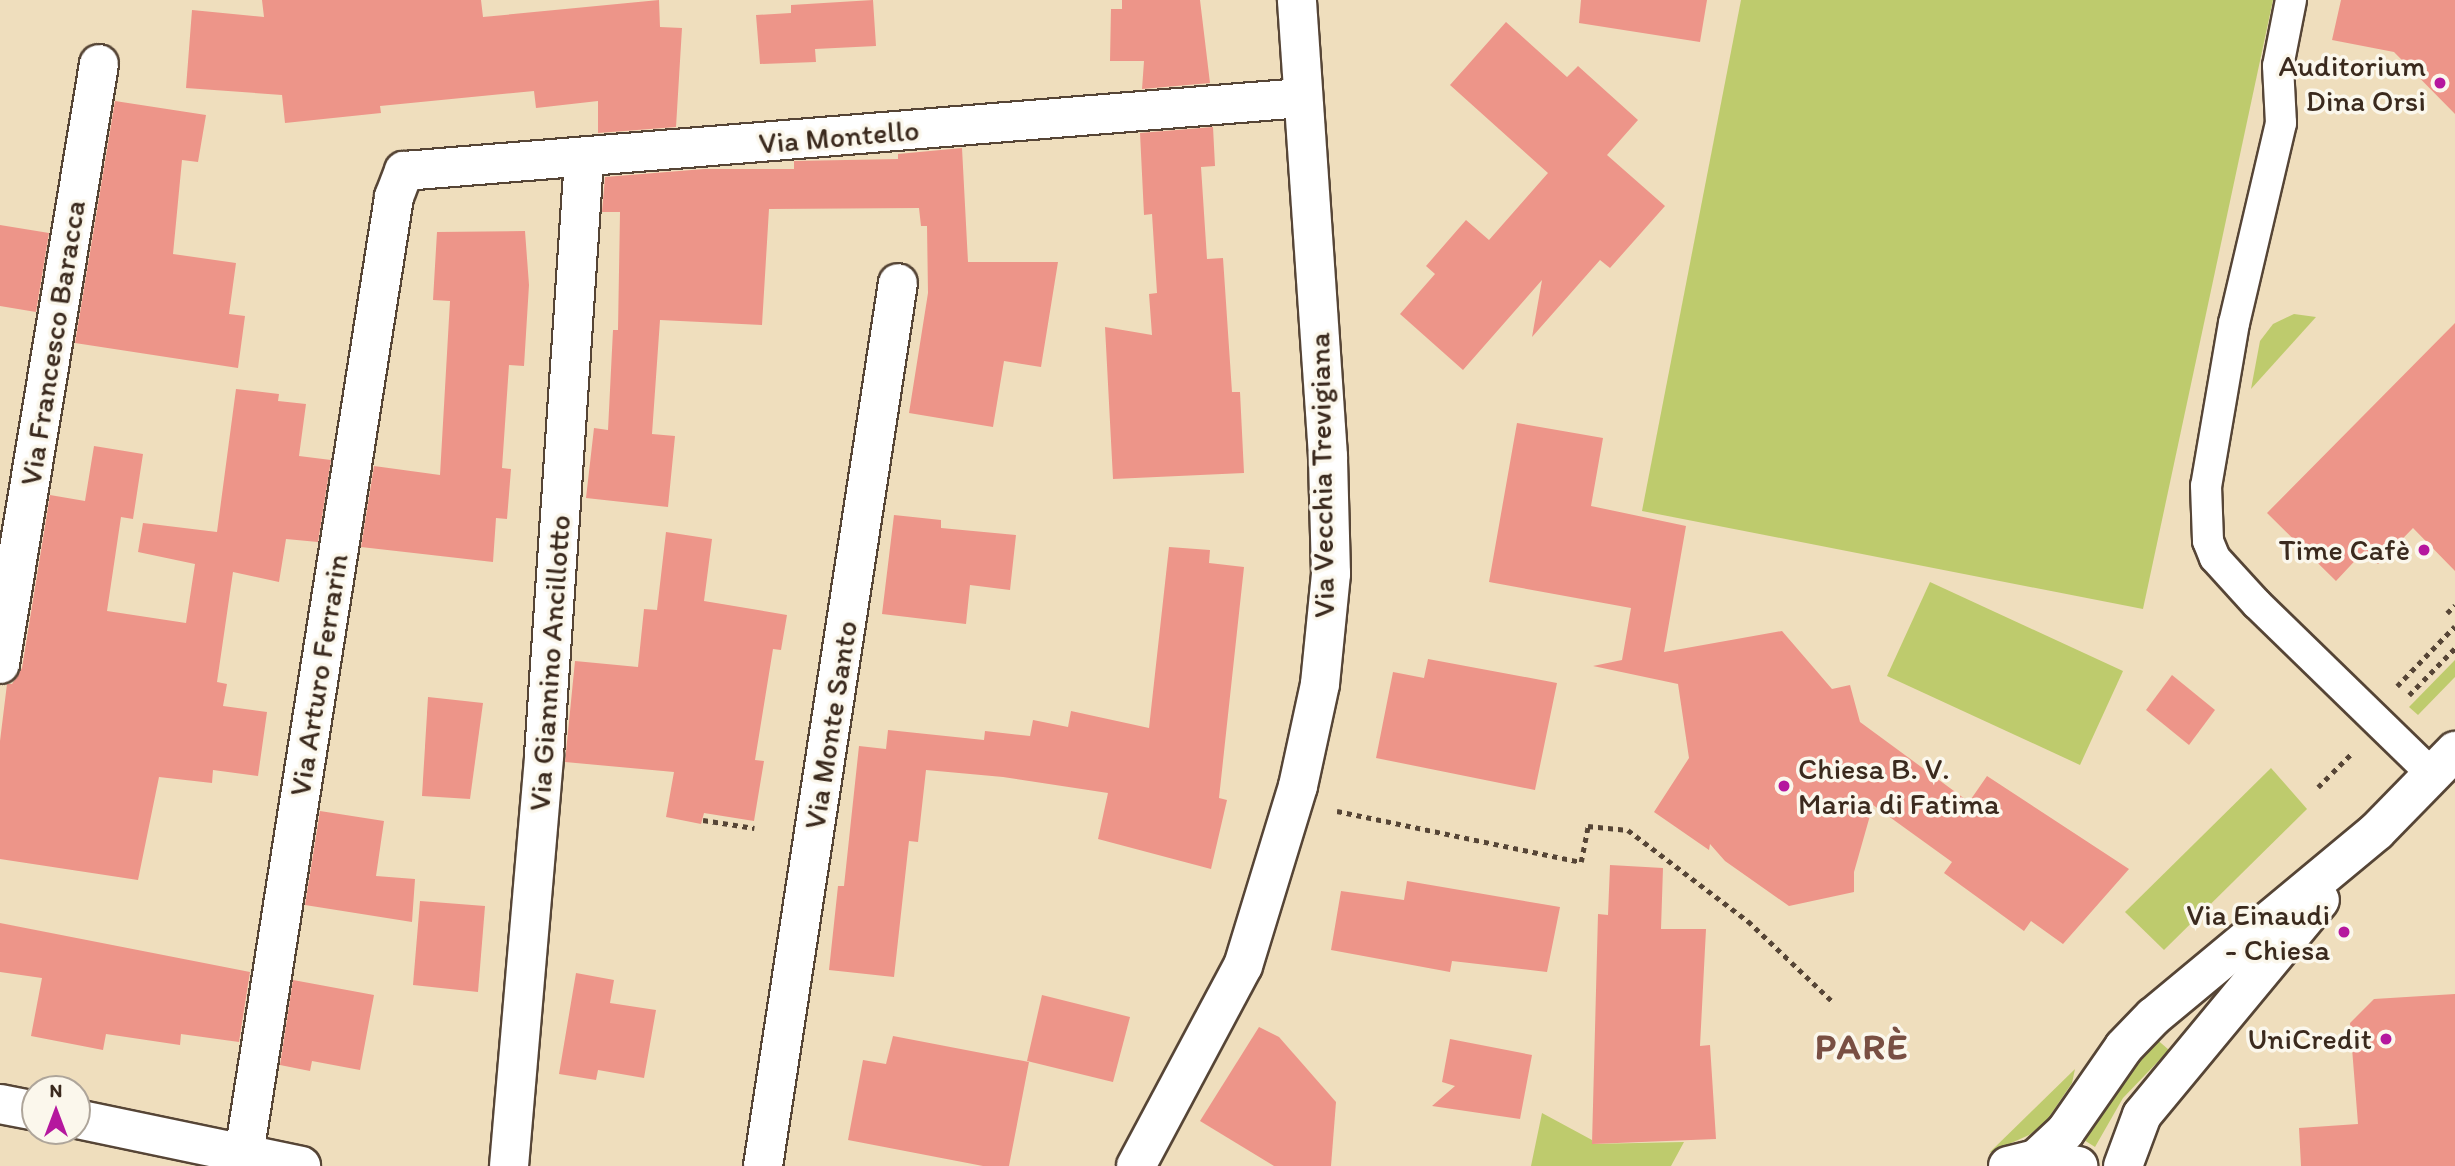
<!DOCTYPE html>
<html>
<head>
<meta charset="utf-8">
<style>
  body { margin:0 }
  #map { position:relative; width:2455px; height:1166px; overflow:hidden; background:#efdebd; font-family:Itim,sans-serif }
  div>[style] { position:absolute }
  .green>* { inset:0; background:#becb6d }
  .building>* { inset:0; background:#ed9589 }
  .path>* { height:4.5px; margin-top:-2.25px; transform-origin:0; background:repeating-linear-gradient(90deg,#564536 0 5px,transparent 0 10px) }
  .roads { filter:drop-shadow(2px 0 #564536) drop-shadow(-2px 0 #564536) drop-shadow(0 2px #564536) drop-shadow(0 -2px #564536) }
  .lane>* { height:30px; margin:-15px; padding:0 15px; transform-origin:15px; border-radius:15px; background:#fff }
  .street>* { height:38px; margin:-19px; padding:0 19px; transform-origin:19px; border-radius:19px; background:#fff }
  .secondary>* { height:38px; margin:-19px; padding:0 19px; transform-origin:19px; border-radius:19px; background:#fff }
  .dots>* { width:19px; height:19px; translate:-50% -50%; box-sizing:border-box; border:4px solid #fbf7ec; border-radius:50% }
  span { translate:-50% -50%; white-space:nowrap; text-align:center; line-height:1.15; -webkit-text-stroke:7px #fbf7ec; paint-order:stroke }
  .poi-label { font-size:30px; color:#3b2a1e }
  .right { translate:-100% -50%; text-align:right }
  .left { translate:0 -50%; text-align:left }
  .street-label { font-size:30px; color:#3b2a1e }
  .district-label { font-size:37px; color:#794f43; font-weight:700; letter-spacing:2px }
  .north { position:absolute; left:21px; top:1075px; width:70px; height:70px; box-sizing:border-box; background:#fbf7ec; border:2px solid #aea59a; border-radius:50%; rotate:0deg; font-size:19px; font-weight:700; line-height:28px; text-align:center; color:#3b2a1e }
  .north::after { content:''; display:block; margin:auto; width:24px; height:32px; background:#b5179e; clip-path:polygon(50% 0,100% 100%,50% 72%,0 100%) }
</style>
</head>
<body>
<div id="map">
  <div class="green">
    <i style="clip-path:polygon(1741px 0,2273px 0,2143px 609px,1642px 511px)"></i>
    <i style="clip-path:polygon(2294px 314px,2316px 317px,2251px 389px,2260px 341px,2273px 324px)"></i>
    <i style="clip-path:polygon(1930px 582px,2123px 671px,2080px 765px,1887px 676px)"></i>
    <i style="clip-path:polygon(2455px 660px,2455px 677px,2418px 715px,2409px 707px)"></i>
    <i style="clip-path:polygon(2271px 768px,2307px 809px,2164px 950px,2125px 912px)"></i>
    <i style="clip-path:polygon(2154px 1037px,2169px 1050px,2123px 1098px,2095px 1147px,2084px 1140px,2083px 1135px)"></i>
    <i style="clip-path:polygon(2075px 1069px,2072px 1083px,2045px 1123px,2029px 1135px,1989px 1153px)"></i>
    <i style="clip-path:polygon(1542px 1113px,1592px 1140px,1592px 1144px,1684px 1142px,1671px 1166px,1531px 1166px)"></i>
  </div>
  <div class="building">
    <i style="clip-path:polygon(262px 0,481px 0,483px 17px,659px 0,660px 27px,682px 28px,676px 127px,598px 133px,598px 101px,536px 108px,534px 91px,380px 106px,381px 113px,285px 123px,282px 95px,186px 88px,192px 10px,264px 17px)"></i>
    <i style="clip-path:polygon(873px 0,876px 46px,815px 49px,816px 62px,760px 64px,756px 15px,791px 13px,791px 5px)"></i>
    <i style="clip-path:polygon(1122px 0,1200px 0,1210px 83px,1142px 89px,1144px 61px,1110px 61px,1111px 9px,1122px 9px)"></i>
    <i style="clip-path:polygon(1581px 0,1707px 0,1700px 42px,1579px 23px)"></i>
    <i style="clip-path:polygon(2341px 0,2455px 0,2455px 114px,2394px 52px,2332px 40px)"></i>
    <i style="clip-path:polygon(1506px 22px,1567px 77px,1578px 66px,1638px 120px,1607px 155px,1665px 206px,1610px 268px,1600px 260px,1532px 337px,1542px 280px,1463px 370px,1400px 314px,1435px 274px,1426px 266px,1466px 220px,1489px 240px,1548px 173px,1450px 85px)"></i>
    <i style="clip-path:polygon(115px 101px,206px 115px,198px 162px,182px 160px,173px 254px,236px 263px,229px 314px,245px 316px,238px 368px,75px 343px)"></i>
    <i style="clip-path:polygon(1213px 127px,1215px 166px,1201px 167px,1207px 259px,1223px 258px,1232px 392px,1240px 392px,1244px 473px,1113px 479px,1105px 327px,1152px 335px,1149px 294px,1157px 293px,1152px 214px,1144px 215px,1140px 133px)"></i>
    <i style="clip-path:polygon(962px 148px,968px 262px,1058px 262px,1041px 367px,1004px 361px,993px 427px,909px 413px,928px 293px,927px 226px,921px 226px,919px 208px,769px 209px,762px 325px,660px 320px,652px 434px,675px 436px,668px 507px,586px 498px,594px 428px,608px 430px,613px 330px,618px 330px,620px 212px,602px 212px,605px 177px,704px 169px,794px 169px,794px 161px,898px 159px,898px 154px)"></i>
    <i style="clip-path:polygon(0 225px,49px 233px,36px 312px,0 306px)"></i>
    <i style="clip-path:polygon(525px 231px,529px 285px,524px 366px,509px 365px,502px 468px,511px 469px,507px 519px,496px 518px,493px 562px,361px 547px,374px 466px,440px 475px,450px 301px,433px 300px,437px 232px)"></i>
    <i style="clip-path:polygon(2455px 323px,2455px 571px,2413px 528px,2378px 564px,2364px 551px,2336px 581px,2267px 513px)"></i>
    <i style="clip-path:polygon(236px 389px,279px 394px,278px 401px,306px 404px,299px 456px,331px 460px,318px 542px,286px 539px,279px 582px,233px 572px,217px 682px,227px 684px,223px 706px,267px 712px,258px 776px,213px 770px,212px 783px,159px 777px,138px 880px,0 859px,0 741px,7px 684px,12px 684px,22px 668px,50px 495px,85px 501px,94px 446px,143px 454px,133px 519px,121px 517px,107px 611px,186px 623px,195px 564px,138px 552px,143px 523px,217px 532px)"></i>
    <i style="clip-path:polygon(1517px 423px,1603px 438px,1591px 506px,1686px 526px,1664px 652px,1782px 631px,1832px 689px,1850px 685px,1860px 722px,1969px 802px,1987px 776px,2129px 869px,2063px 944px,2031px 921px,2024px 931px,1944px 873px,1952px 862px,1873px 805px,1854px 872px,1854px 892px,1789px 906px,1725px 861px,1710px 844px,1709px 850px,1654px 812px,1689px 758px,1678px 684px,1593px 666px,1622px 660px,1631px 608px,1489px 582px)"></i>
    <i style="clip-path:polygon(894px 515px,941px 520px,941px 528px,1016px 535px,1010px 590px,970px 585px,966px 624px,882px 614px)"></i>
    <i style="clip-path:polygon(666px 532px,712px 539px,704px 601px,787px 615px,781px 650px,773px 649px,755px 760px,764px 761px,754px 821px,704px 813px,701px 824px,666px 817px,674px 772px,565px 762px,575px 661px,638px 667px,644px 609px,657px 610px)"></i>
    <i style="clip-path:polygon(1169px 547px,1210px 550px,1209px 563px,1244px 567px,1219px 798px,1227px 800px,1211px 869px,1098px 839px,1108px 793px,1003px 777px,926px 770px,918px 842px,909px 841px,894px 977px,829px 970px,838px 886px,844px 886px,859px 746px,886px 749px,888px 730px,984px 740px,985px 731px,1030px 736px,1033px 720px,1068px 727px,1071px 711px,1149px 728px)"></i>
    <i style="clip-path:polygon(1428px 659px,1557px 683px,1535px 790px,1376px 758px,1393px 672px,1424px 678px)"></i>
    <i style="clip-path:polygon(2172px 675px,2215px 710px,2189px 745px,2146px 710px)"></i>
    <i style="clip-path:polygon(428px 697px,483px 703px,470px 799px,422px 796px)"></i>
    <i style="clip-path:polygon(320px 811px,384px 821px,376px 876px,415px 879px,412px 922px,305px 905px)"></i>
    <i style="clip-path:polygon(1610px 865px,1663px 868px,1661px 929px,1706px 929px,1700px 1046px,1710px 1045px,1716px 1139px,1592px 1144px,1598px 914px,1608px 915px)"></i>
    <i style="clip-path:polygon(1407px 881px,1560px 907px,1547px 972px,1452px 961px,1450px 972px,1331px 950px,1341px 891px,1404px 900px)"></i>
    <i style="clip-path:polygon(420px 901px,485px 906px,478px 992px,413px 985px)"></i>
    <i style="clip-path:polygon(0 923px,250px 972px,239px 1042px,181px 1034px,180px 1045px,106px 1034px,103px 1050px,31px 1036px,42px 978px,0 972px)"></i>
    <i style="clip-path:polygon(576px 973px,614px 980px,610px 1003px,656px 1010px,644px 1078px,598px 1070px,596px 1080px,559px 1074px)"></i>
    <i style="clip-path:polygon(293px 980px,374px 995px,360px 1070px,312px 1061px,310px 1071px,280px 1065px)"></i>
    <i style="clip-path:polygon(2455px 994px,2455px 1166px,2301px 1166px,2299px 1128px,2358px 1124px,2350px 1023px,2374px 999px)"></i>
    <i style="clip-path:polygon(1042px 995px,1130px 1017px,1113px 1082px,1027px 1061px)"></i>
    <i style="clip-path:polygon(1259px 1027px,1279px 1037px,1336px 1102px,1331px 1166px,1274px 1166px,1200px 1121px)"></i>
    <i style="clip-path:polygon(893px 1036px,1029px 1062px,1009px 1166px,983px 1166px,848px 1140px,863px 1060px,886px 1064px)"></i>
    <i style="clip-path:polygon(1450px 1039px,1532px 1055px,1520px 1119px,1432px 1106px,1455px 1086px,1442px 1082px)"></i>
  </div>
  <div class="path">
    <i style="left:2447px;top:613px;width:11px;rotate:-45deg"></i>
    <i style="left:2397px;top:686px;width:83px;rotate:-46deg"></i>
    <i style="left:2409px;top:695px;width:66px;rotate:-45.6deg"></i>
    <i style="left:2318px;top:787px;width:47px;rotate:-45deg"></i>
    <i style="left:1337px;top:811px;width:249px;rotate:11.8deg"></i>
    <i style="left:1581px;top:862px;width:37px;rotate:-79deg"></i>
    <i style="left:1588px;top:826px;width:40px;rotate:5.7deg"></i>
    <i style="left:1628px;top:830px;width:151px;rotate:37.2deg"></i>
    <i style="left:1748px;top:921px;width:115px;rotate:43.6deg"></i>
    <i style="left:703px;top:820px;width:52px;rotate:8.9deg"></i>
  </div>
  <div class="roads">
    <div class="lane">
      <i style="left:2291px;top:0;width:67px;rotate:101.1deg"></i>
      <i style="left:2278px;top:66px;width:57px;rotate:87deg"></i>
      <i style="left:2281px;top:123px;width:205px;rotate:103.2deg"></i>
      <i style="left:2234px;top:323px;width:165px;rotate:99.7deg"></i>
      <i style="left:2206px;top:486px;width:55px;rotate:87.9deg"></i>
      <i style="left:2208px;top:541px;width:18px;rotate:68deg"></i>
      <i style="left:2215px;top:558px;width:62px;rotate:47.6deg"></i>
      <i style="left:2257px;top:604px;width:244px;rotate:44.2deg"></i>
    </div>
    <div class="street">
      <i style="left:0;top:664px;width:608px;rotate:-80.63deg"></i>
      <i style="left:244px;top:1154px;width:969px;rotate:-81.09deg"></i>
      <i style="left:394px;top:197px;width:28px;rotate:-69deg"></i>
      <i style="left:404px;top:171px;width:900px;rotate:-4.65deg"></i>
      <i style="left:509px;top:1166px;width:412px;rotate:-85.1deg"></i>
      <i style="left:544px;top:755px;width:597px;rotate:-86.16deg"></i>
      <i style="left:763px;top:1166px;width:893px;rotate:-81.31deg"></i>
    </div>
    <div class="secondary">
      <i style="left:0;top:1104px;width:36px;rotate:11deg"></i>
      <i style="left:77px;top:1119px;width:229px;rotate:11.8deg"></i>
      <i style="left:2036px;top:1159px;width:40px;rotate:-43deg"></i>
      <i style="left:2065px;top:1132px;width:103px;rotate:-55.2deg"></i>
      <i style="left:2124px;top:1047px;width:42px;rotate:-46deg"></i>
      <i style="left:2153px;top:1017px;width:291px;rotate:-39.7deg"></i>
      <i style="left:2377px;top:831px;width:112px;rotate:-45.7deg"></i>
      <i style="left:1136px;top:1166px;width:227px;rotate:-61.9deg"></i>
      <i style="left:1243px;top:966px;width:188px;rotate:-73deg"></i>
      <i style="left:1298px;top:786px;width:104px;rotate:-77.8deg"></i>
      <i style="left:1320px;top:684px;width:111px;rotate:-84.3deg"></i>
      <i style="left:1331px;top:574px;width:118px;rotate:-91.5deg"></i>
      <i style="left:1328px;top:456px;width:457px;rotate:-93.9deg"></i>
      <i style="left:2008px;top:1166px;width:29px;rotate:-14deg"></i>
      <i style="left:2036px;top:1159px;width:43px;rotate:9.5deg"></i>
      <i style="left:2123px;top:1166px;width:54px;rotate:-69.6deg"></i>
      <i style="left:2142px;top:1115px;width:279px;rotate:-50.4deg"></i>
    </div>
  </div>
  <div class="dots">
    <i style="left:2440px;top:83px;background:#b5179e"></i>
    <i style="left:2424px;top:550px;background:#b5179e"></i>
    <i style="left:1784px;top:786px;background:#b5179e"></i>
    <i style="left:2344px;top:932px;background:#b5179e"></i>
    <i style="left:2386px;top:1039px;background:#b5179e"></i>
  </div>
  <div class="poi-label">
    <span class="right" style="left:2426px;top:83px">Auditorium<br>Dina Orsi</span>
    <span class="right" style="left:2410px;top:550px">Time Cafè</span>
    <span class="left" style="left:1798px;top:786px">Chiesa B. V.<br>Maria di Fatima</span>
    <span class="right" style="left:2330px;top:932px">Via Einaudi<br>- Chiesa</span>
    <span class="right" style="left:2372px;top:1039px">UniCredit</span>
  </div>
  <div class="street-label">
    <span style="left:839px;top:137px;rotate:-5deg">Via Montello</span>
    <span style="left:53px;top:343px;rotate:-81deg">Via Francesco Baracca</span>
    <span style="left:1322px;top:475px;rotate:-91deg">Via Vecchia Trevigiana</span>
    <span style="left:550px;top:663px;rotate:-86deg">Via Giannino Ancillotto</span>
    <span style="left:319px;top:675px;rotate:-81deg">Via Arturo Ferrarin</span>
    <span style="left:831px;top:725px;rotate:-81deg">Via Monte Santo</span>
  </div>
  <div class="district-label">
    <span style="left:1862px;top:1046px">PARÈ</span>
  </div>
  <div class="north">N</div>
</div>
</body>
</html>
